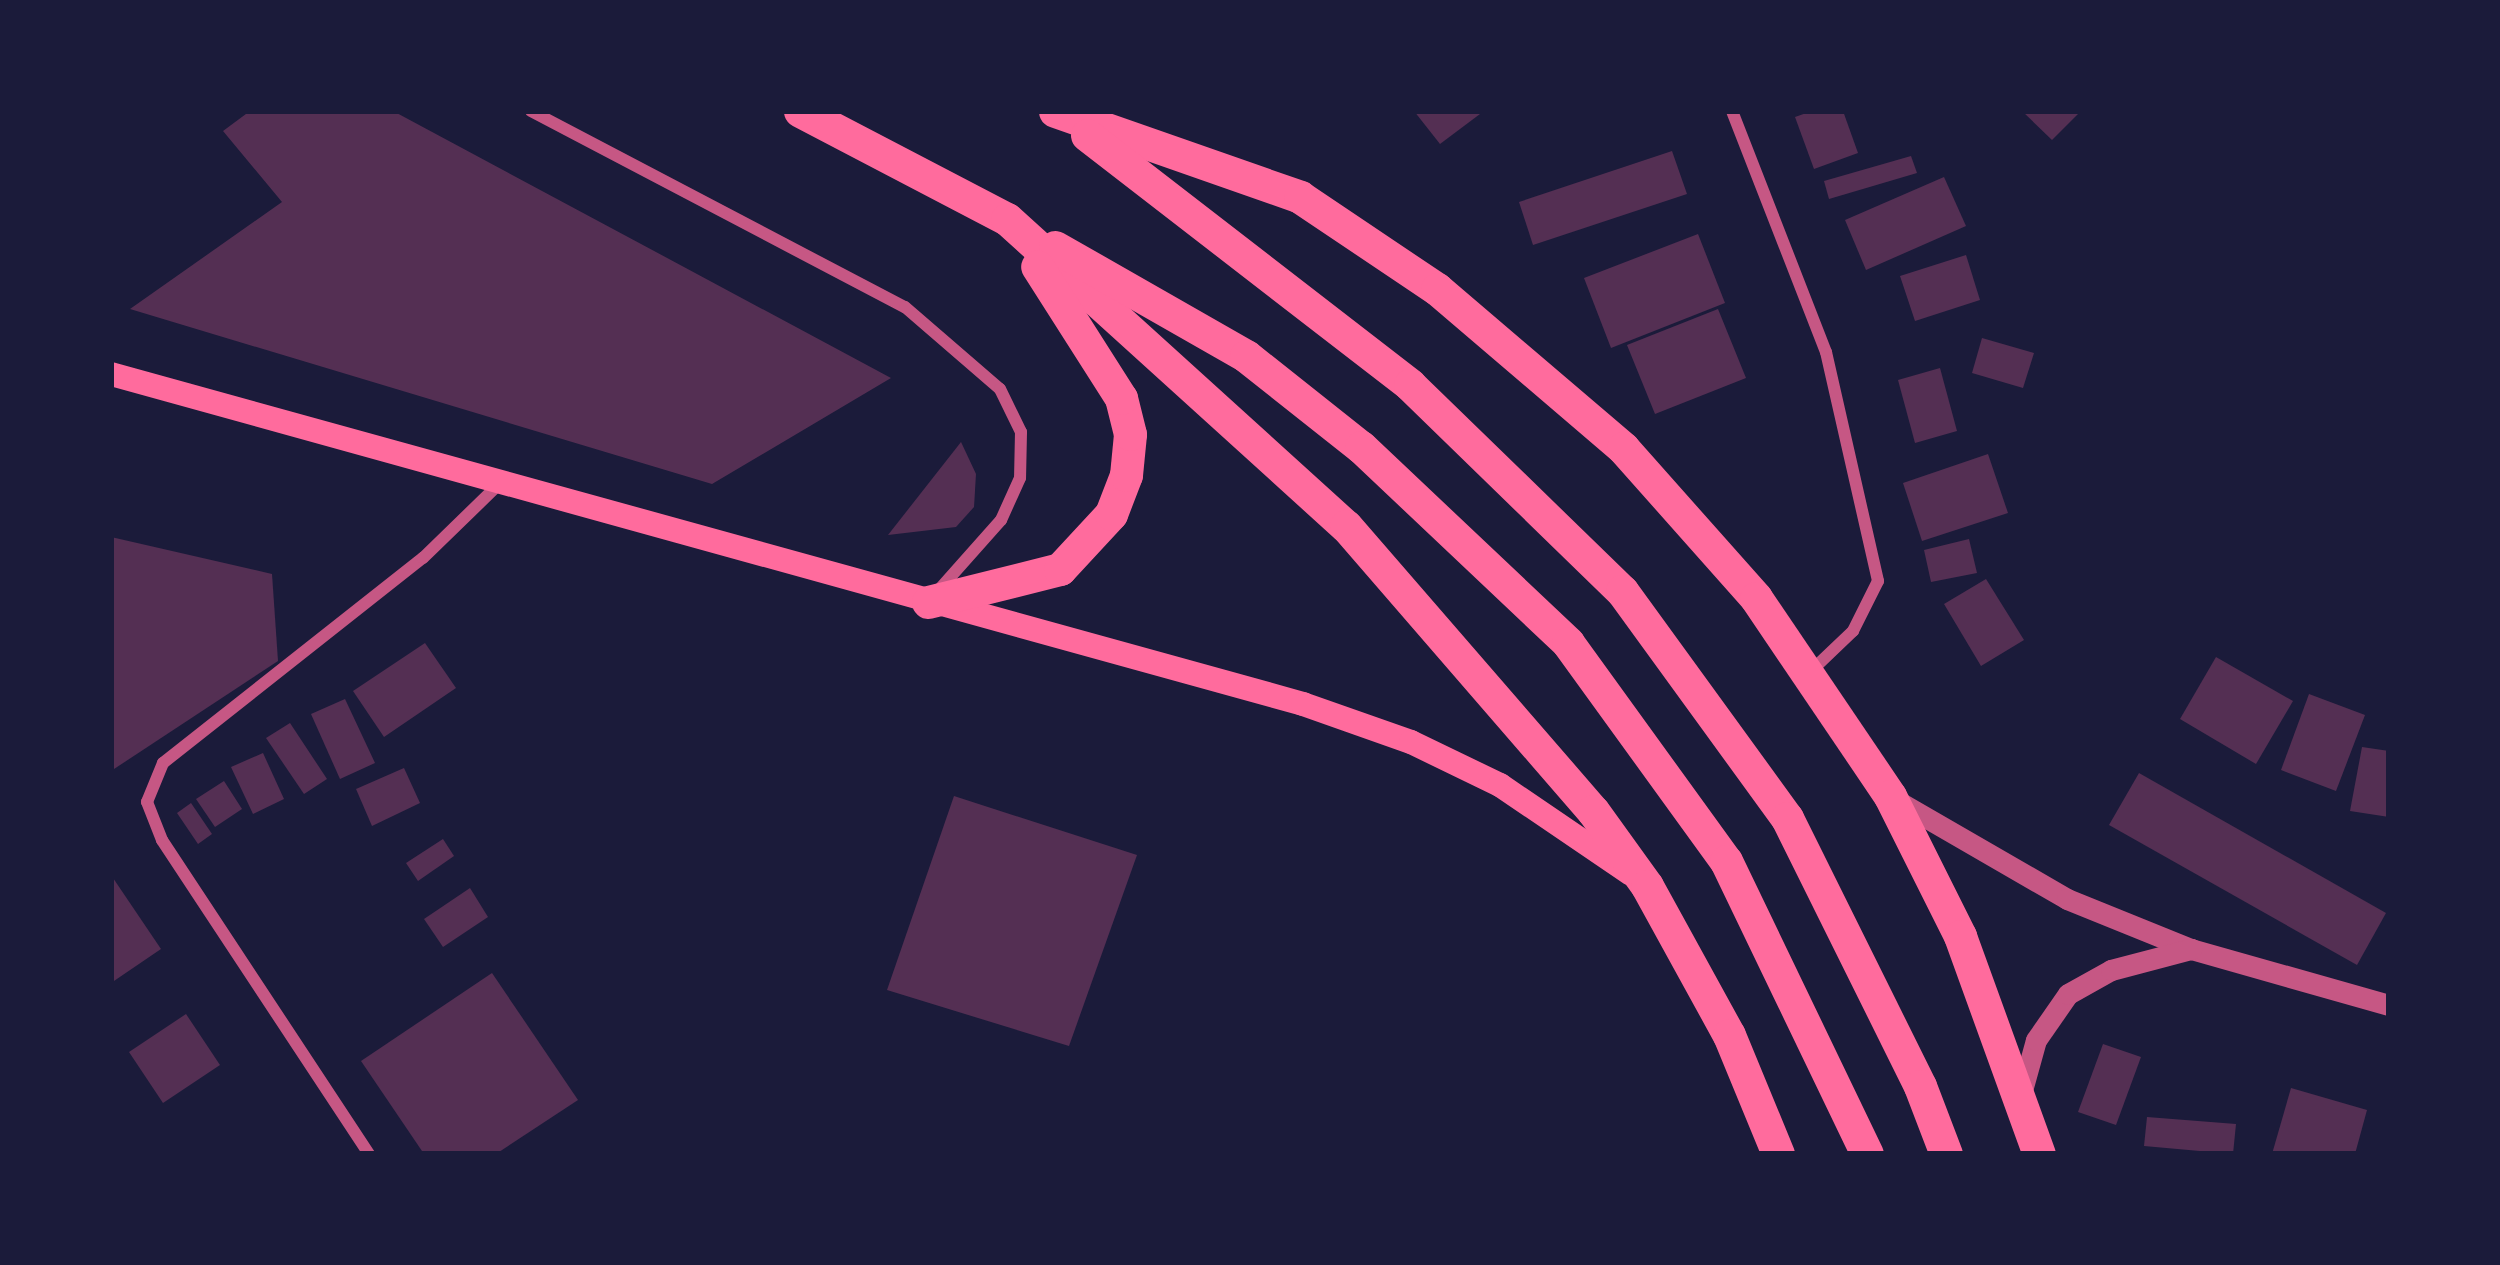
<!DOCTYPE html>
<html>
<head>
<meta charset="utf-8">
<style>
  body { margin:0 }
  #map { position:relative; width:2500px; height:1265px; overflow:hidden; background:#1b1b3a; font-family:"Noto Sans",sans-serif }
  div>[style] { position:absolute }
  .building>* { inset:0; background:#542f53 }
  .minor>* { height:12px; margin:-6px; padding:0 6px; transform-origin:6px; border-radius:6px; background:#c65784 }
  .tertiary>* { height:21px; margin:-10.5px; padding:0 10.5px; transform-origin:10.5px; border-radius:10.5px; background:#c65784 }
  .secondary>* { height:24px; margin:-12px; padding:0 12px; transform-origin:12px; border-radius:12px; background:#ff6b9d }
  .trunk>* { height:33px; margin:-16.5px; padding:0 16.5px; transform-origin:16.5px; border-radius:16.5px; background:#ff6b9d }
  span { translate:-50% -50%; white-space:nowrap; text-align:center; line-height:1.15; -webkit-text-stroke:12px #1b1b3a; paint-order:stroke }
  .frame { position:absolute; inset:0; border:114px solid #1b1b3a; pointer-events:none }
</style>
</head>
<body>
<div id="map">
  <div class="building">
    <i style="clip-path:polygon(250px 111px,393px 111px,891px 378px,712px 484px,130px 309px,282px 202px,223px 131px)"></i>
    <i style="clip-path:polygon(1414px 111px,1484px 111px,1440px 144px)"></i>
    <i style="clip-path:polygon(1812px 111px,1843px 111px,1858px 153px,1814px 169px,1795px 117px)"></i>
    <i style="clip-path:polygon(2022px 111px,2081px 111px,2052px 140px)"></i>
    <i style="clip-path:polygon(1672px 151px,1687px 194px,1533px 245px,1519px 202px)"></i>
    <i style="clip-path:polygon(1911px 156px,1917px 173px,1829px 199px,1824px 181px)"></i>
    <i style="clip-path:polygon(1944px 177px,1966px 226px,1866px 270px,1845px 220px)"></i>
    <i style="clip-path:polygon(1698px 234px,1725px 303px,1611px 348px,1584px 278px)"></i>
    <i style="clip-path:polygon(1966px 255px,1980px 300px,1915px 321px,1900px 276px)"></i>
    <i style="clip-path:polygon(1718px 309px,1746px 378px,1655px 414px,1627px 345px)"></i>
    <i style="clip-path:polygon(1982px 338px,2034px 353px,2023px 388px,1972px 373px)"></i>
    <i style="clip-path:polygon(1940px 368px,1957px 431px,1915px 443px,1898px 380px)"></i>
    <i style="clip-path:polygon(961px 442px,976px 474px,974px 507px,956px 527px,888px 535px)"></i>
    <i style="clip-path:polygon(1988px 454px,2008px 513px,1922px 541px,1903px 483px)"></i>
    <i style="clip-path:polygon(111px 537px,272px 574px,278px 661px,111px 771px)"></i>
    <i style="clip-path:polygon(1969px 539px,1977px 573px,1931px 582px,1924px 550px)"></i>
    <i style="clip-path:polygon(1986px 579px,2024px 640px,1981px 666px,1944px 604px)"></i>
    <i style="clip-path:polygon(425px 643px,456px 688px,384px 737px,353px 691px)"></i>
    <i style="clip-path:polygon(2216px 657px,2293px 701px,2256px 764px,2180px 719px)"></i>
    <i style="clip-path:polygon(2309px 694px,2365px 715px,2336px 791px,2281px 770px)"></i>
    <i style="clip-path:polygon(345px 699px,375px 763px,340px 779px,311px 714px)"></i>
    <i style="clip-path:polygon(290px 723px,327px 779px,304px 794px,266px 738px)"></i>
    <i style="clip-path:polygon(2362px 747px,2389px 751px,2389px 817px,2350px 811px)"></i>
    <i style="clip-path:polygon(263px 753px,284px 799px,253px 814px,231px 767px)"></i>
    <i style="clip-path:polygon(404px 768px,420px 803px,372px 826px,356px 789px)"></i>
    <i style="clip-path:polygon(2139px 773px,2386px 913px,2357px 965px,2109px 825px)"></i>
    <i style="clip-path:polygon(224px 781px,242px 809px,215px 827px,196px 799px)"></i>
    <i style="clip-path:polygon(954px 796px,1137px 855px,1069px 1046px,887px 990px)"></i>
    <i style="clip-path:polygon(191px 803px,212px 834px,198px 844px,177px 813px)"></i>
    <i style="clip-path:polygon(443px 839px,454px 856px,418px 881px,406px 863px)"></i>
    <i style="clip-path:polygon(111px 875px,161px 949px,111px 983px)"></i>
    <i style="clip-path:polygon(470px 888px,488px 917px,443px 947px,424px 919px)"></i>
    <i style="clip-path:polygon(492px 973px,578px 1100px,496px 1154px,424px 1154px,361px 1061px)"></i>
    <i style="clip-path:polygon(186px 1014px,220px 1065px,163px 1103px,129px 1052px)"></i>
    <i style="clip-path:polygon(2103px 1044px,2141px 1057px,2116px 1125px,2078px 1112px)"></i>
    <i style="clip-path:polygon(2291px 1088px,2367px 1110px,2355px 1154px,2272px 1154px)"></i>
    <i style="clip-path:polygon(2147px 1117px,2236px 1124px,2233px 1154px,2144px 1146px)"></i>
  </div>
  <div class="minor">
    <i style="left:531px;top:111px;width:422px;rotate:27.7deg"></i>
    <i style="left:905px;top:307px;width:125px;rotate:40.8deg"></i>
    <i style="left:1000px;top:389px;width:48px;rotate:64deg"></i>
    <i style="left:1021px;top:432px;width:46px;rotate:91.2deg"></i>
    <i style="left:1020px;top:478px;width:46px;rotate:114.3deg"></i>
    <i style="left:1001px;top:520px;width:96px;rotate:131.6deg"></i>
    <i style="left:1732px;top:111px;width:259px;rotate:68.7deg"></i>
    <i style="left:1826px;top:352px;width:235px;rotate:77.2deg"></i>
    <i style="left:1878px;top:581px;width:56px;rotate:116.6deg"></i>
    <i style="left:1853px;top:631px;width:57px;rotate:136.4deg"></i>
    <i style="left:369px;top:1154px;width:376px;rotate:-123.4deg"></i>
    <i style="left:162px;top:840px;width:41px;rotate:-111.5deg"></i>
    <i style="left:147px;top:802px;width:42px;rotate:-67.7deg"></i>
    <i style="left:163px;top:763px;width:331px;rotate:-38.3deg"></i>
    <i style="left:423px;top:558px;width:105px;rotate:-44.2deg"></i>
  </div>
  <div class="tertiary">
    <i style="left:1894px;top:799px;width:200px;rotate:30deg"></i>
    <i style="left:2067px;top:899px;width:134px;rotate:22deg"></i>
    <i style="left:2191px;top:949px;width:206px;rotate:15.8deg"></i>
    <i style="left:2021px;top:1094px;width:56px;rotate:-74.5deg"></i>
    <i style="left:2036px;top:1040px;width:56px;rotate:-55.2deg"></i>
    <i style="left:2068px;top:994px;width:49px;rotate:-29.2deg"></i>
    <i style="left:2111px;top:970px;width:83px;rotate:-14.7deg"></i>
  </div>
  <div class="secondary">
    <i style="left:111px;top:374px;width:1237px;rotate:15.47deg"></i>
    <i style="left:1303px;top:704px;width:114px;rotate:19.4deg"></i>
    <i style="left:1411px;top:742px;width:99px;rotate:25.8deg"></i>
    <i style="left:1500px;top:785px;width:158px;rotate:34.2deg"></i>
  </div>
  <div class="trunk">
    <i style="left:800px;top:111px;width:233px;rotate:27.6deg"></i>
    <i style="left:1007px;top:219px;width:457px;rotate:42.2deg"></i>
    <i style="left:1346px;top:526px;width:377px;rotate:49.1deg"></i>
    <i style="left:1593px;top:811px;width:92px;rotate:54.2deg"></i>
    <i style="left:1647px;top:886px;width:170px;rotate:61.2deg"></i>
    <i style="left:1729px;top:1035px;width:129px;rotate:67.6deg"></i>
    <i style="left:1055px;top:111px;width:260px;rotate:19.3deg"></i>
    <i style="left:1300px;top:197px;width:165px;rotate:33.9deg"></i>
    <i style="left:1437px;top:289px;width:245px;rotate:40.5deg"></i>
    <i style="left:1623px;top:448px;width:200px;rotate:48.4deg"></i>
    <i style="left:1756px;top:598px;width:239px;rotate:55.9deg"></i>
    <i style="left:1890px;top:796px;width:157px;rotate:63.4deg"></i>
    <i style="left:1960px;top:936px;width:232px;rotate:70.1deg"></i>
    <i style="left:1087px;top:135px;width:408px;rotate:37.7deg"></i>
    <i style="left:1410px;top:385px;width:296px;rotate:44.2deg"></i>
    <i style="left:1622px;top:591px;width:281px;rotate:54deg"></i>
    <i style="left:1787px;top:818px;width:299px;rotate:63.6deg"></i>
    <i style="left:1920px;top:1086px;width:73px;rotate:69.1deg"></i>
    <i style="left:1055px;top:247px;width:220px;rotate:29.7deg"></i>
    <i style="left:1246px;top:356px;width:147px;rotate:38.4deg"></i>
    <i style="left:1361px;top:447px;width:285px;rotate:43.4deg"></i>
    <i style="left:1568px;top:643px;width:269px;rotate:54.1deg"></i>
    <i style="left:1726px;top:861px;width:325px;rotate:64.3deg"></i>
    <i style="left:928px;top:602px;width:136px;rotate:-14deg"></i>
    <i style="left:1060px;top:569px;width:75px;rotate:-47.2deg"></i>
    <i style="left:1111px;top:514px;width:42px;rotate:-69deg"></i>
    <i style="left:1126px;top:475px;width:41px;rotate:-84.4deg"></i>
    <i style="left:1130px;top:434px;width:37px;rotate:-104deg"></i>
    <i style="left:1121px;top:398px;width:156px;rotate:-122.5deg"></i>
  </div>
  <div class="frame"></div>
</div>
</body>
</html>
